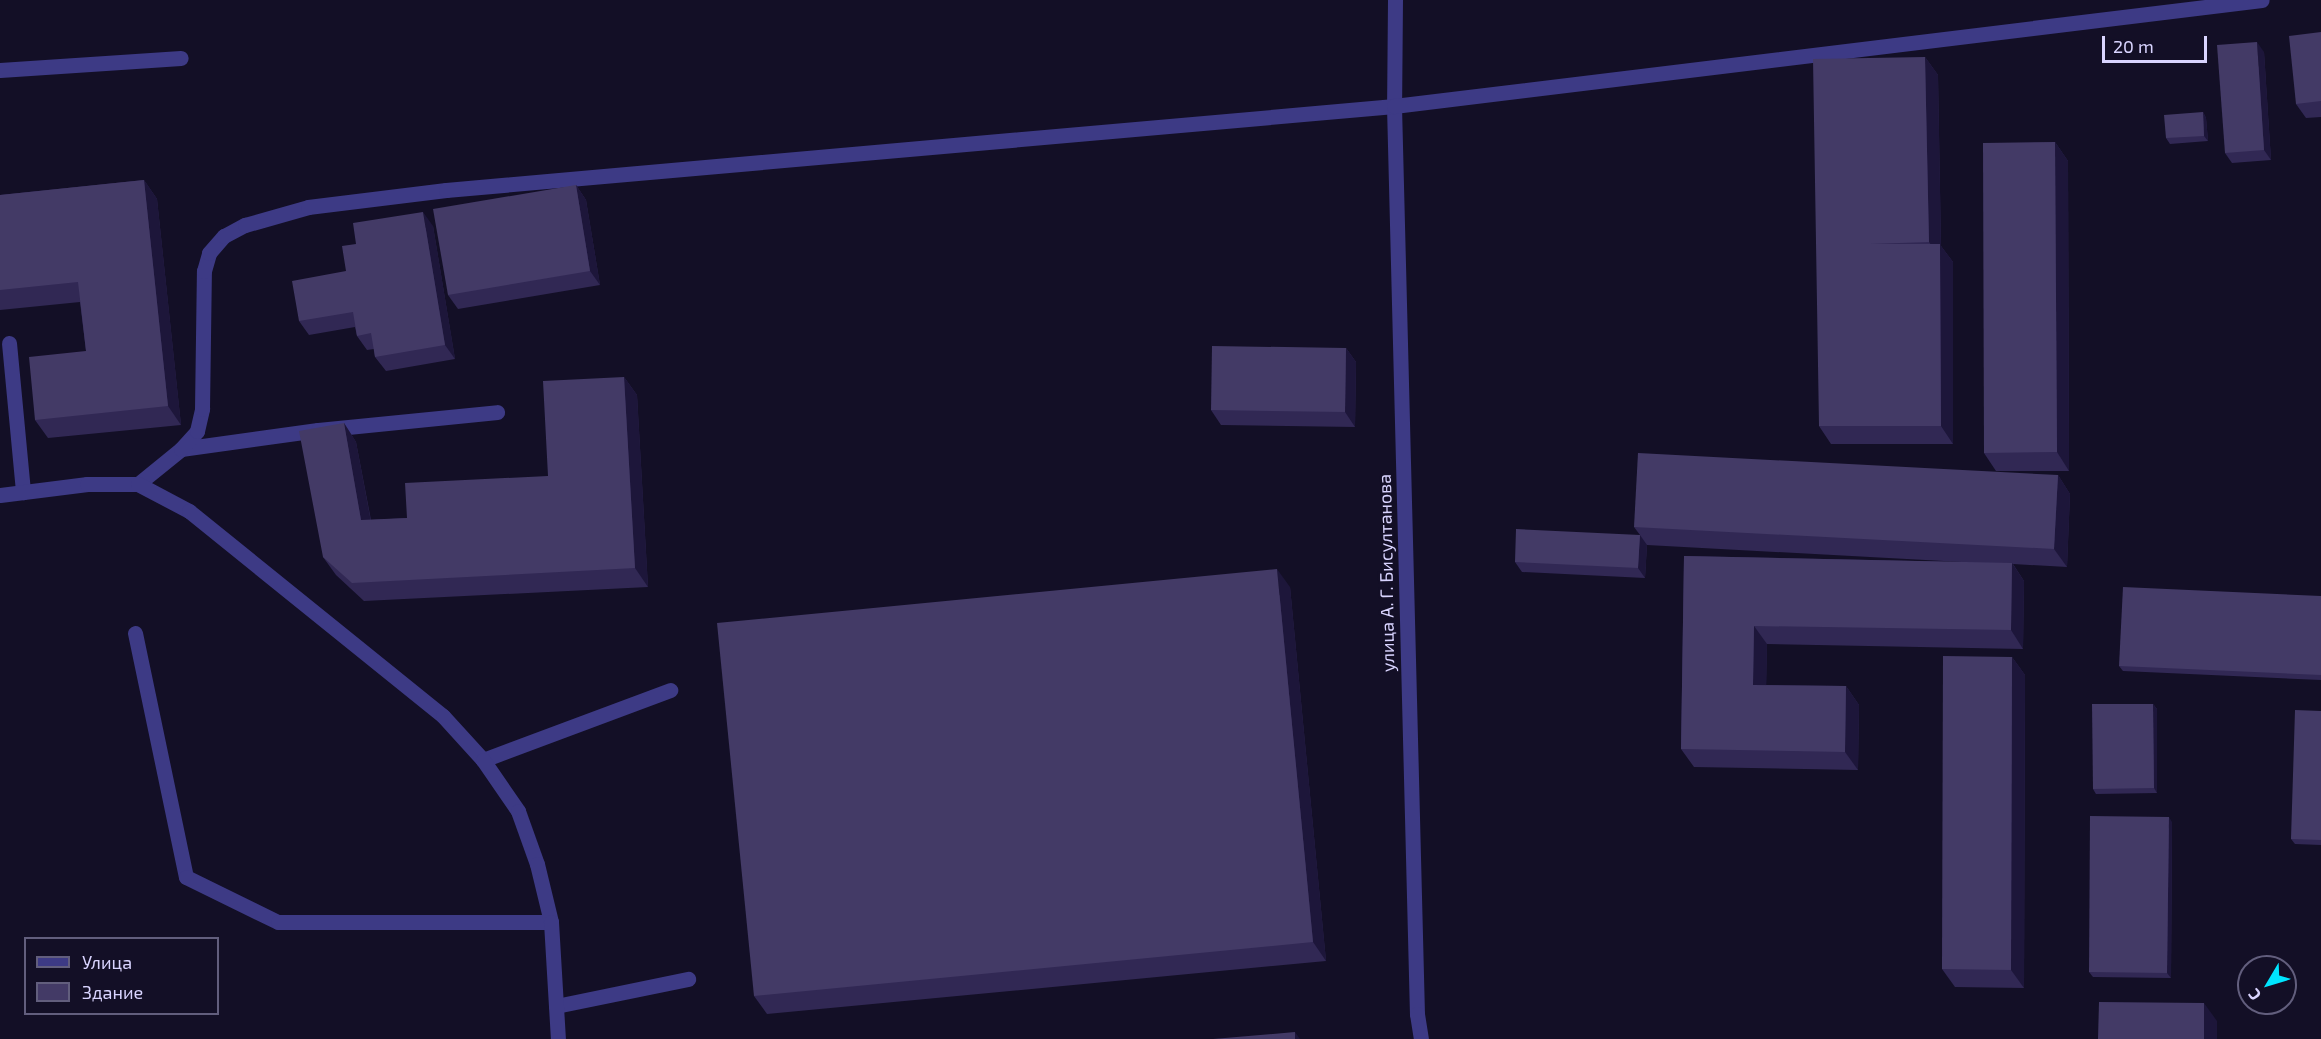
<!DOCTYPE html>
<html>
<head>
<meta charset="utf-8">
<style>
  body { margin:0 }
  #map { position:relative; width:2321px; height:1039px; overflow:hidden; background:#130f26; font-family:"Exo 2",sans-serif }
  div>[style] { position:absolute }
  .service>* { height:15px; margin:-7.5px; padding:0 7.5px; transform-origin:7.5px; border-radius:7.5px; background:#3d3a85 }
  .minor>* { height:15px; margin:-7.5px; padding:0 7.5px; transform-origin:7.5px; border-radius:7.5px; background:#3d3a85 }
  .tertiary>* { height:15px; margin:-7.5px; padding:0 7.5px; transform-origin:7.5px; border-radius:7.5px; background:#3d3a85 }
  .wall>* { inset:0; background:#312854 }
  .shaded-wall>* { inset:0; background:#1d163a }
  .building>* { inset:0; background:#433a66 }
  span { translate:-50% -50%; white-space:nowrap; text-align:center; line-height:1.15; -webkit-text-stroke:4.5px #130f26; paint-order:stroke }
  .street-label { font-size:18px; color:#d9d4ff }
  .legend { position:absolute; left:24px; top:937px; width:195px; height:78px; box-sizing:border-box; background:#130f26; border:2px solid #625e7d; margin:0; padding:8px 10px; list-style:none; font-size:18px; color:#d9d4ff }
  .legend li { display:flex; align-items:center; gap:12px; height:30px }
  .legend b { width:30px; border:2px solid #625e7d }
  .north { position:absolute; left:2237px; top:955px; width:60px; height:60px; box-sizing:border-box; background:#130f26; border:2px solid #625e7d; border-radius:50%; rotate:232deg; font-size:16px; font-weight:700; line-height:24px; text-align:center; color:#d9d4ff }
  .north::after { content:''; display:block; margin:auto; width:21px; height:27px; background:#00e5ff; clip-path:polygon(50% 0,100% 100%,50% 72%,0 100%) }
  .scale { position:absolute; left:2102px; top:36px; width:105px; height:27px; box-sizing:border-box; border:3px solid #d9d4ff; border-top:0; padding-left:8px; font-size:18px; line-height:21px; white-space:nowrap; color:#d9d4ff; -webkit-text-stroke:4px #130f26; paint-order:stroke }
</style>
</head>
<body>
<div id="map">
  <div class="service">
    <i style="left:0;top:70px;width:181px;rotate:-3.8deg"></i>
    <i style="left:9px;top:343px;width:150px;rotate:84.6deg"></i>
    <i style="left:181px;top:449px;width:138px;rotate:-7.9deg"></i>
    <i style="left:318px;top:430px;width:180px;rotate:-5.7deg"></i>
    <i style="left:135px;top:633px;width:249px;rotate:78.2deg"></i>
    <i style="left:186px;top:877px;width:102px;rotate:26.1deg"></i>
    <i style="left:278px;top:922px;width:273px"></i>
    <i style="left:483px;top:760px;width:200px;rotate:-20.5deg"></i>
    <i style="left:556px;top:1006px;width:135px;rotate:-11.6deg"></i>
  </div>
  <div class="minor">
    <i style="left:1395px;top:0;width:106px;rotate:90.5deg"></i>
    <i style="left:1394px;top:106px;width:908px;rotate:88.55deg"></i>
    <i style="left:1417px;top:1014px;width:25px;rotate:81deg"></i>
    <i style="left:138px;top:484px;width:55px;rotate:-39.1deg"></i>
    <i style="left:181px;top:449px;width:24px;rotate:-48deg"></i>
    <i style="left:197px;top:431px;width:23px;rotate:-77deg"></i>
    <i style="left:202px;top:409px;width:138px;rotate:-89.2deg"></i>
    <i style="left:204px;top:271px;width:19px;rotate:-74deg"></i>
    <i style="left:209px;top:253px;width:23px;rotate:-49deg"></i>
    <i style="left:224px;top:236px;width:24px;rotate:-28deg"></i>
    <i style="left:245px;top:225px;width:66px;rotate:-15.9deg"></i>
    <i style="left:308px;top:207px;width:139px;rotate:-7deg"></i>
    <i style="left:446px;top:190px;width:952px;rotate:-5.06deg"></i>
    <i style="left:1394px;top:106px;width:874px;rotate:-6.96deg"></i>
  </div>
  <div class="tertiary">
    <i style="left:0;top:495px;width:88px;rotate:-7.2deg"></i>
    <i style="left:87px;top:484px;width:51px"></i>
    <i style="left:138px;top:484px;width:58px;rotate:27.9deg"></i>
    <i style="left:189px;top:511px;width:326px;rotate:38.9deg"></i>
    <i style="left:443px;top:716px;width:59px;rotate:47.7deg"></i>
    <i style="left:483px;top:760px;width:62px;rotate:55.5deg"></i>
    <i style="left:518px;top:811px;width:56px;rotate:70.3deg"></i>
    <i style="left:537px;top:864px;width:60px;rotate:76.4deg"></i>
    <i style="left:551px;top:922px;width:117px;rotate:86.6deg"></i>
  </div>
  <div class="wall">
    <i style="clip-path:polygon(2321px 32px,2321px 117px,2306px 118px,2296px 104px)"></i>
    <i style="clip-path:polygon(2264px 52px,2271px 160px,2232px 163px,2225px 153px)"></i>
    <i style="clip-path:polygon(1925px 57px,1938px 75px,1941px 246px,1953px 262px,1953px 444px,1831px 444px,1819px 426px)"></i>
    <i style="clip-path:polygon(2203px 112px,2206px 118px,2208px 141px,2170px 144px,2166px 138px)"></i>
    <i style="clip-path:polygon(2055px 142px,2068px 161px,2069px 471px,1996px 471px,1984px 453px)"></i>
    <i style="clip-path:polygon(144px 180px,157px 199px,181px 425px,48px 438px,35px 420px,86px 351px,80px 302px,0 310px,0 195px)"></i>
    <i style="clip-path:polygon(576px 185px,586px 200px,600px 285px,458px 309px,448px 295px)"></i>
    <i style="clip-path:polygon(433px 226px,455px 359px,386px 371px,375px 357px,374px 349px,367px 350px,357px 336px,355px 327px,309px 335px,299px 321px,346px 271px,356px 244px)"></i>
    <i style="clip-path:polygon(1346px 348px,1356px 362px,1355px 427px,1221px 425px,1211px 410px)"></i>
    <i style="clip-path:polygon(624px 377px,637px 395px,648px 587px,364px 601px,336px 575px,323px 557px,344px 423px,356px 442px,371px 520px,407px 518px,548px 476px)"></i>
    <i style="clip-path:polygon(2058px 475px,2070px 494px,2067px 567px,2013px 564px,2024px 581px,2023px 649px,1767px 644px,1766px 685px,1846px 686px,1859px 705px,1858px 770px,1694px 767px,1681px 749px,1684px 556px,1962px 562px,1647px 545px,1645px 578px,1522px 572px,1515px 562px,1640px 535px,1634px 527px)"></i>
    <i style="clip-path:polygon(1290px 587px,1326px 961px,767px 1014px,754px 996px)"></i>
    <i style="clip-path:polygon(2321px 596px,2321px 680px,2123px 671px,2119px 666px)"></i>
    <i style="clip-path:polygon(2012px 657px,2025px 675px,2024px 988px,1955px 987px,1942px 969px)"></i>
    <i style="clip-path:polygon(2153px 704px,2157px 709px,2157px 793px,2096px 794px,2093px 789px)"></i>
    <i style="clip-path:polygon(2321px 711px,2321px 845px,2295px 844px,2291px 839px)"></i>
    <i style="clip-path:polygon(2172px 822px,2171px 978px,2093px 977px,2089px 972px)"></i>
  </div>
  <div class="shaded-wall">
    <i style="clip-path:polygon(2257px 42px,2264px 52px,2271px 160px,2264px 150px)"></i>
    <i style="clip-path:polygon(1925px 57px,1938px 75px,1941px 246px,1953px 262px,1953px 444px,1941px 426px,1940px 258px,1929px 242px)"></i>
    <i style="clip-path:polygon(2203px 112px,2206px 118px,2208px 141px,2204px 136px)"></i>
    <i style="clip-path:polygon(2055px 142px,2068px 161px,2069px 471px,2057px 452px)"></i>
    <i style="clip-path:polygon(144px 180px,157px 199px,181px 425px,168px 406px)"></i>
    <i style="clip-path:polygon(576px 185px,586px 200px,600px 285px,590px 271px)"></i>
    <i style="clip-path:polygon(423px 212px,433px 226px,455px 359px,445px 345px)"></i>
    <i style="clip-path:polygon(1346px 348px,1356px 362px,1355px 427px,1345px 412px)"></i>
    <i style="clip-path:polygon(624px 377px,637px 395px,648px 587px,635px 568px)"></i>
    <i style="clip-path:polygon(344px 423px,356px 442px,374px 538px,361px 520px)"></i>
    <i style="clip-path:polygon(2058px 475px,2070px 494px,2067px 567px,2054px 549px)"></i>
    <i style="clip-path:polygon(1640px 535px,1647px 545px,1645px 578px,1638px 568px)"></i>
    <i style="clip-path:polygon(2012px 563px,2024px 581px,2023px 649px,2011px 630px)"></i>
    <i style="clip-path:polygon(1277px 569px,1290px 587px,1326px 961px,1313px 942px)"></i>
    <i style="clip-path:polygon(1754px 626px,1767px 644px,1766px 703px,1753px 685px)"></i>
    <i style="clip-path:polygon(2012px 657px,2025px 675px,2024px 988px,2011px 970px)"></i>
    <i style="clip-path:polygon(1846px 686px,1859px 705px,1858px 770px,1845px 752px)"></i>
    <i style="clip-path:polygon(2153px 704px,2157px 709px,2157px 793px,2154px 788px)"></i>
    <i style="clip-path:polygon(2169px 817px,2172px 822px,2171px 978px,2167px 973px)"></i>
    <i style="clip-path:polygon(2204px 1003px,2217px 1021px,2217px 1039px,2204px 1039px)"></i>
    <i style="clip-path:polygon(1295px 1032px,1300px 1039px,1295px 1039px)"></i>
  </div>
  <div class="building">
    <i style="clip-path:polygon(2321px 32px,2321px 101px,2296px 104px,2289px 36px)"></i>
    <i style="clip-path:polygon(2257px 42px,2264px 150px,2225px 153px,2217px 45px)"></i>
    <i style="clip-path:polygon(1925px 57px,1929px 242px,1870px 244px,1940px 244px,1941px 426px,1819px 426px,1813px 59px)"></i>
    <i style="clip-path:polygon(2203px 112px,2204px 136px,2166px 138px,2164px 115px)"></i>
    <i style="clip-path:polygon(2055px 142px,2057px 452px,1984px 453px,1983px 143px)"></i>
    <i style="clip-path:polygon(144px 180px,168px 406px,35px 420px,29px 357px,86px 351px,78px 282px,0 290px,0 195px)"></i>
    <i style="clip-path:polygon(576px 185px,590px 271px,448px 295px,433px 209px)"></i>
    <i style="clip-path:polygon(423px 212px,445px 345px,375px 357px,371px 333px,357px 336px,353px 312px,299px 321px,292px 281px,346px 271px,342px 246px,356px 244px,353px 223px)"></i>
    <i style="clip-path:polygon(1212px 346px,1346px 348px,1345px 412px,1211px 410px)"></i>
    <i style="clip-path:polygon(624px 377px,635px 568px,352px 583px,323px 557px,299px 431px,344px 423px,361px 520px,407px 518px,405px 483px,548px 476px,543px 381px)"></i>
    <i style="clip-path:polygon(1638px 453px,2058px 475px,2054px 549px,1634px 527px)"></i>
    <i style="clip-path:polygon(1516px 529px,1640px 535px,1638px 568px,1515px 562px)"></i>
    <i style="clip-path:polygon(1684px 556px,2012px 563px,2011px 630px,1754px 626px,1753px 685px,1846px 686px,1845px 752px,1681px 749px)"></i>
    <i style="clip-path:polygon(1277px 569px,1313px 942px,754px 996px,717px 623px)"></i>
    <i style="clip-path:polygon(2123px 587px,2321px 596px,2321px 675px,2119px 666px)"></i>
    <i style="clip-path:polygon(1943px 656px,2012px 657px,2011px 970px,1942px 969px)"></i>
    <i style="clip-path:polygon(2092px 704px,2153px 704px,2154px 788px,2093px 789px)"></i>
    <i style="clip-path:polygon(2295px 710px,2321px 711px,2321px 840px,2291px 839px)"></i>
    <i style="clip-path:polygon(2090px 816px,2169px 817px,2167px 973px,2089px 972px)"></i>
    <i style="clip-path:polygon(2099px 1002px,2204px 1003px,2204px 1039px,2098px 1039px)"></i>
    <i style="clip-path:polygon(1295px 1032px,1295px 1039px,1213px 1039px)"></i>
  </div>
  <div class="street-label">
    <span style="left:1386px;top:573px;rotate:-91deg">улица А. Г. Бисултанова</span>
  </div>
  <ul class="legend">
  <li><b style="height:8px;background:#3d3a85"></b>Улица</li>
  <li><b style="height:16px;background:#433a66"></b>Здание</li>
  </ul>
  <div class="north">С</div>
  <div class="scale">20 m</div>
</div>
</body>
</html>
